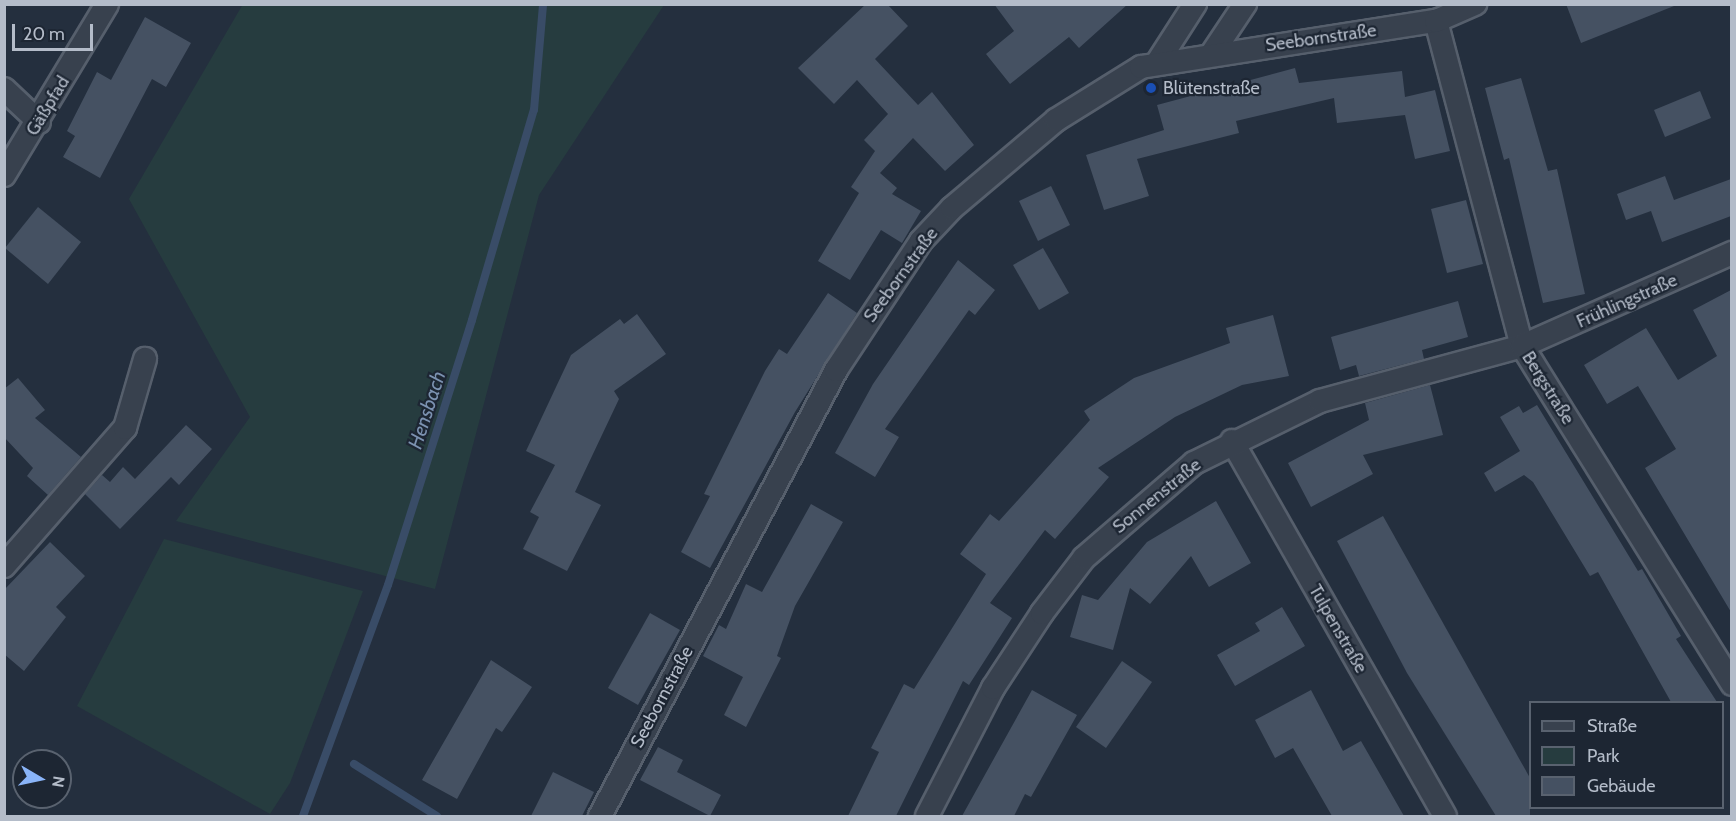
<!DOCTYPE html>
<html>
<head>
<meta charset="utf-8">
<style>
  body { margin:0 }
  #map { position:relative; width:1736px; height:821px; overflow:hidden; background:#242f3e; font-family:Cabin,sans-serif }
  div>[style] { position:absolute }
  .green>* { inset:0; background:#263c3f }
  .stream>* { height:8px; margin:-4px; padding:0 4px; transform-origin:4px; border-radius:4px; background:#394c67 }
  .building>* { inset:0; background:#455162 }
  .roads { filter:drop-shadow(2px 0 #565f6c) drop-shadow(-2px 0 #565f6c) drop-shadow(0 2px #565f6c) drop-shadow(0 -2px #565f6c) }
  .street>* { height:22px; margin:-11px; padding:0 11px; transform-origin:11px; border-radius:11px; background:#38414e }
  .dots>* { width:16px; height:16px; translate:-50% -50%; box-sizing:border-box; border:3px solid #1d2633; border-radius:50% }
  span { translate:-50% -50%; white-space:nowrap; text-align:center; line-height:1.15; -webkit-text-stroke:4.5px #1d2633; paint-order:stroke }
  .street-label { font-size:18px; color:#b4bcc9 }
  .poi-label { font-size:18px; color:#b4bcc9 }
  .left { translate:0 -50%; text-align:left }
  .water-label { font-size:20px; color:#7c92b1; font-style:italic }
  .frame { position:absolute; inset:0; border:6px solid #b4bcc9; pointer-events:none }
  .legend { position:absolute; left:1529px; top:701px; width:195px; height:108px; box-sizing:border-box; background:#1d2633; border:2px solid #59626f; margin:0; padding:8px 10px; list-style:none; font-size:18px; color:#b4bcc9 }
  .legend li { display:flex; align-items:center; gap:12px; height:30px }
  .legend b { width:30px; border:2px solid #59626f }
  .north { position:absolute; left:12px; top:749px; width:60px; height:60px; box-sizing:border-box; background:#1d2633; border:2px solid #59626f; border-radius:50%; rotate:99deg; font-size:16px; font-weight:700; line-height:24px; text-align:center; color:#b4bcc9 }
  .north::after { content:''; display:block; margin:auto; width:21px; height:27px; background:#8ab4f8; clip-path:polygon(50% 0,100% 100%,50% 72%,0 100%) }
  .scale { position:absolute; left:12px; top:24px; width:81px; height:27px; box-sizing:border-box; border:3px solid #b4bcc9; border-top:0; padding-left:8px; font-size:18px; line-height:21px; white-space:nowrap; color:#b4bcc9; -webkit-text-stroke:4px #1d2633; paint-order:stroke }
</style>
</head>
<body>
<div id="map">
  <div class="green">
    <i style="clip-path:polygon(243px 4px,664px 5px,539px 195px,435px 589px,176px 521px,250px 417px,129px 199px)"></i>
    <i style="clip-path:polygon(164px 539px,363px 591px,290px 783px,270px 814px,77px 706px)"></i>
  </div>
  <div class="stream">
    <i style="left:354px;top:764px;width:98px;rotate:32.1deg"></i>
    <i style="left:303px;top:816px;width:246px;rotate:-69.8deg"></i>
    <i style="left:388px;top:585px;width:278px;rotate:-72.4deg"></i>
    <i style="left:472px;top:320px;width:219px;rotate:-73.6deg"></i>
    <i style="left:534px;top:110px;width:106px;rotate:-85.1deg"></i>
  </div>
  <div class="building">
    <i style="clip-path:polygon(866px 4px,887px 4px,908px 26px,875px 59px,918px 105px,932px 92px,974px 145px,945px 171px,913px 138px,880px 173px,897px 188px,892px 194px,921px 211px,902px 243px,881px 230px,850px 280px,818px 261px,859px 193px,851px 187px,875px 151px,864px 140px,888px 114px,857px 80px,834px 104px,798px 68px)"></i>
    <i style="clip-path:polygon(994px 4px,1128px 4px,1079px 48px,1069px 37px,1010px 84px,986px 54px,1014px 31px)"></i>
    <i style="clip-path:polygon(1566px 4px,1674px 4px,1674px 6px,1581px 43px)"></i>
    <i style="clip-path:polygon(145px 17px,191px 43px,166px 87px,152px 79px,100px 178px,63px 157px,75px 136px,67px 131px,97px 72px,111px 80px)"></i>
    <i style="clip-path:polygon(1295px 68px,1299px 83px,1402px 71px,1405px 97px,1435px 90px,1450px 151px,1415px 159px,1405px 115px,1337px 123px,1334px 98px,1236px 121px,1239px 133px,1137px 159px,1149px 196px,1104px 210px,1086px 155px,1164px 130px,1157px 105px)"></i>
    <i style="clip-path:polygon(1521px 78px,1548px 171px,1557px 169px,1585px 294px,1543px 303px,1509px 158px,1504px 160px,1485px 88px)"></i>
    <i style="clip-path:polygon(1700px 91px,1711px 118px,1665px 137px,1654px 110px)"></i>
    <i style="clip-path:polygon(1665px 176px,1674px 200px,1731px 179px,1731px 216px,1662px 242px,1651px 211px,1626px 220px,1617px 194px)"></i>
    <i style="clip-path:polygon(1051px 186px,1070px 225px,1038px 241px,1019px 201px)"></i>
    <i style="clip-path:polygon(1466px 200px,1483px 264px,1447px 273px,1431px 209px)"></i>
    <i style="clip-path:polygon(38px 207px,81px 242px,48px 284px,5px 248px)"></i>
    <i style="clip-path:polygon(1043px 248px,1069px 293px,1039px 310px,1013px 265px)"></i>
    <i style="clip-path:polygon(958px 260px,995px 290px,975px 315px,969px 310px,885px 429px,899px 437px,875px 477px,835px 453px,873px 384px)"></i>
    <i style="clip-path:polygon(1731px 290px,1731px 612px,1645px 468px,1676px 449px,1638px 386px,1607px 404px,1584px 365px,1646px 328px,1678px 380px,1717px 356px,1693px 310px)"></i>
    <i style="clip-path:polygon(828px 293px,857px 313px,795px 412px,710px 568px,681px 552px,710px 496px,704px 494px,765px 371px,779px 349px,787px 354px)"></i>
    <i style="clip-path:polygon(1458px 301px,1468px 337px,1422px 350px,1424px 359px,1359px 376px,1356px 365px,1340px 370px,1331px 337px)"></i>
    <i style="clip-path:polygon(637px 314px,666px 354px,614px 391px,619px 399px,575px 492px,601px 505px,567px 571px,523px 549px,539px 517px,530px 512px,555px 465px,526px 451px,571px 355px,620px 319px,624px 324px)"></i>
    <i style="clip-path:polygon(1273px 315px,1289px 376px,1242px 385px,1175px 417px,1098px 468px,1109px 477px,1055px 539px,1045px 530px,990px 603px,1012px 618px,969px 685px,963px 681px,896px 816px,848px 816px,879px 752px,871px 748px,904px 684px,914px 689px,986px 574px,960px 554px,990px 514px,999px 521px,1090px 420px,1084px 411px,1134px 378px,1230px 343px,1226px 328px)"></i>
    <i style="clip-path:polygon(18px 378px,45px 410px,35px 418px,81px 457px,48px 495px,27px 476px,33px 468px,4px 437px,4px 389px)"></i>
    <i style="clip-path:polygon(1430px 385px,1443px 435px,1363px 455px,1373px 474px,1311px 507px,1288px 463px,1369px 420px,1365px 403px)"></i>
    <i style="clip-path:polygon(1537px 405px,1638px 571px,1642px 569px,1681px 636px,1676px 639px,1717px 702px,1671px 702px,1598px 572px,1590px 576px,1533px 482px,1524px 475px,1495px 492px,1484px 473px,1520px 451px,1500px 417px,1519px 406px,1523px 413px)"></i>
    <i style="clip-path:polygon(186px 425px,212px 449px,179px 485px,171px 477px,120px 529px,85px 494px,102px 475px,110px 482px,123px 467px,135px 479px)"></i>
    <i style="clip-path:polygon(1216px 501px,1251px 563px,1209px 587px,1191px 556px,1150px 604px,1130px 588px,1113px 650px,1070px 637px,1082px 595px,1098px 600px,1147px 542px)"></i>
    <i style="clip-path:polygon(811px 504px,843px 522px,795px 606px,777px 656px,781px 658px,746px 727px,724px 715px,743px 677px,703px 656px,719px 625px,726px 629px,746px 584px,762px 592px)"></i>
    <i style="clip-path:polygon(1383px 516px,1530px 778px,1530px 816px,1496px 816px,1407px 673px,1337px 541px)"></i>
    <i style="clip-path:polygon(50px 542px,85px 576px,56px 607px,66px 617px,24px 671px,4px 654px,4px 590px)"></i>
    <i style="clip-path:polygon(1282px 607px,1305px 646px,1235px 686px,1217px 655px,1260px 631px,1255px 623px)"></i>
    <i style="clip-path:polygon(650px 613px,680px 630px,638px 705px,608px 688px)"></i>
    <i style="clip-path:polygon(491px 660px,532px 687px,502px 732px,496px 728px,457px 799px,422px 780px)"></i>
    <i style="clip-path:polygon(1122px 661px,1152px 682px,1106px 748px,1076px 727px)"></i>
    <i style="clip-path:polygon(1032px 690px,1077px 715px,1031px 797px,1025px 794px,1014px 816px,962px 816px)"></i>
    <i style="clip-path:polygon(1311px 690px,1343px 751px,1361px 741px,1404px 816px,1332px 816px,1293px 748px,1275px 758px,1255px 720px)"></i>
    <i style="clip-path:polygon(658px 747px,683px 760px,677px 772px,721px 795px,710px 816px,640px 780px)"></i>
    <i style="clip-path:polygon(553px 772px,594px 792px,582px 816px,531px 816px)"></i>
  </div>
  <div class="roads">
    <div class="street">
      <i style="left:1436px;top:21px;width:336px;rotate:75.2deg"></i>
      <i style="left:1522px;top:346px;width:398px;rotate:58.1deg"></i>
      <i style="left:1213px;top:52px;width:58px;rotate:-56.3deg"></i>
      <i style="left:1159px;top:60px;width:67px;rotate:-57.3deg"></i>
      <i style="left:4px;top:89px;width:48px;rotate:43.3deg"></i>
      <i style="left:4px;top:175px;width:200px;rotate:-58.9deg"></i>
      <i style="left:1232px;top:441px;width:431px;rotate:60.4deg"></i>
      <i style="left:4px;top:566px;width:184px;rotate:-48.8deg"></i>
      <i style="left:125px;top:428px;width:72px;rotate:-73.8deg"></i>
      <i style="left:600px;top:816px;width:505px;rotate:-62.11deg"></i>
      <i style="left:836px;top:370px;width:154px;rotate:-56.6deg"></i>
      <i style="left:921px;top:241px;width:45px;rotate:-46.8deg"></i>
      <i style="left:952px;top:208px;width:136px;rotate:-40.2deg"></i>
      <i style="left:1056px;top:120px;width:100px;rotate:-31.9deg"></i>
      <i style="left:1141px;top:67px;width:299px;rotate:-8.9deg"></i>
      <i style="left:1436px;top:21px;width:43px;rotate:-23.6deg"></i>
      <i style="left:927px;top:816px;width:144px;rotate:-62.7deg"></i>
      <i style="left:993px;top:688px;width:90px;rotate:-56.8deg"></i>
      <i style="left:1042px;top:613px;width:69px;rotate:-52.6deg"></i>
      <i style="left:1084px;top:558px;width:145px;rotate:-40.8deg"></i>
      <i style="left:1194px;top:463px;width:140px;rotate:-26.2deg"></i>
      <i style="left:1320px;top:401px;width:209px;rotate:-15.2deg"></i>
      <i style="left:1522px;top:346px;width:230px;rotate:-23.9deg"></i>
    </div>
  </div>
  <div class="dots">
    <i style="left:1151px;top:88px;background:#1a4fb4"></i>
  </div>
  <div class="street-label">
    <span style="left:1321px;top:38px;rotate:-8deg">Seebornstraße</span>
    <span style="left:48px;top:106px;rotate:-59deg">Gäßpfad</span>
    <span style="left:901px;top:275px;rotate:-54deg">Seebornstraße</span>
    <span style="left:1627px;top:301px;rotate:-24deg">Frühlingstraße</span>
    <span style="left:1548px;top:388px;rotate:58deg">Bergstraße</span>
    <span style="left:1157px;top:496px;rotate:-39deg">Sonnenstraße</span>
    <span style="left:1338px;top:629px;rotate:60deg">Tulpenstraße</span>
    <span style="left:662px;top:697px;rotate:-62deg">Seebornstraße</span>
  </div>
  <div class="poi-label">
    <span class="left" style="left:1163px;top:88px">Blütenstraße</span>
  </div>
  <div class="water-label">
    <span style="left:427px;top:410px;rotate:-72deg">Hensbach</span>
  </div>
  <div class="frame"></div>
  <ul class="legend">
  <li><b style="height:8px;background:#38414e"></b>Straße</li>
  <li><b style="height:16px;background:#263c3f"></b>Park</li>
  <li><b style="height:16px;background:#455162"></b>Gebäude</li>
  </ul>
  <div class="north">N</div>
  <div class="scale">20 m</div>
</div>
</body>
</html>
